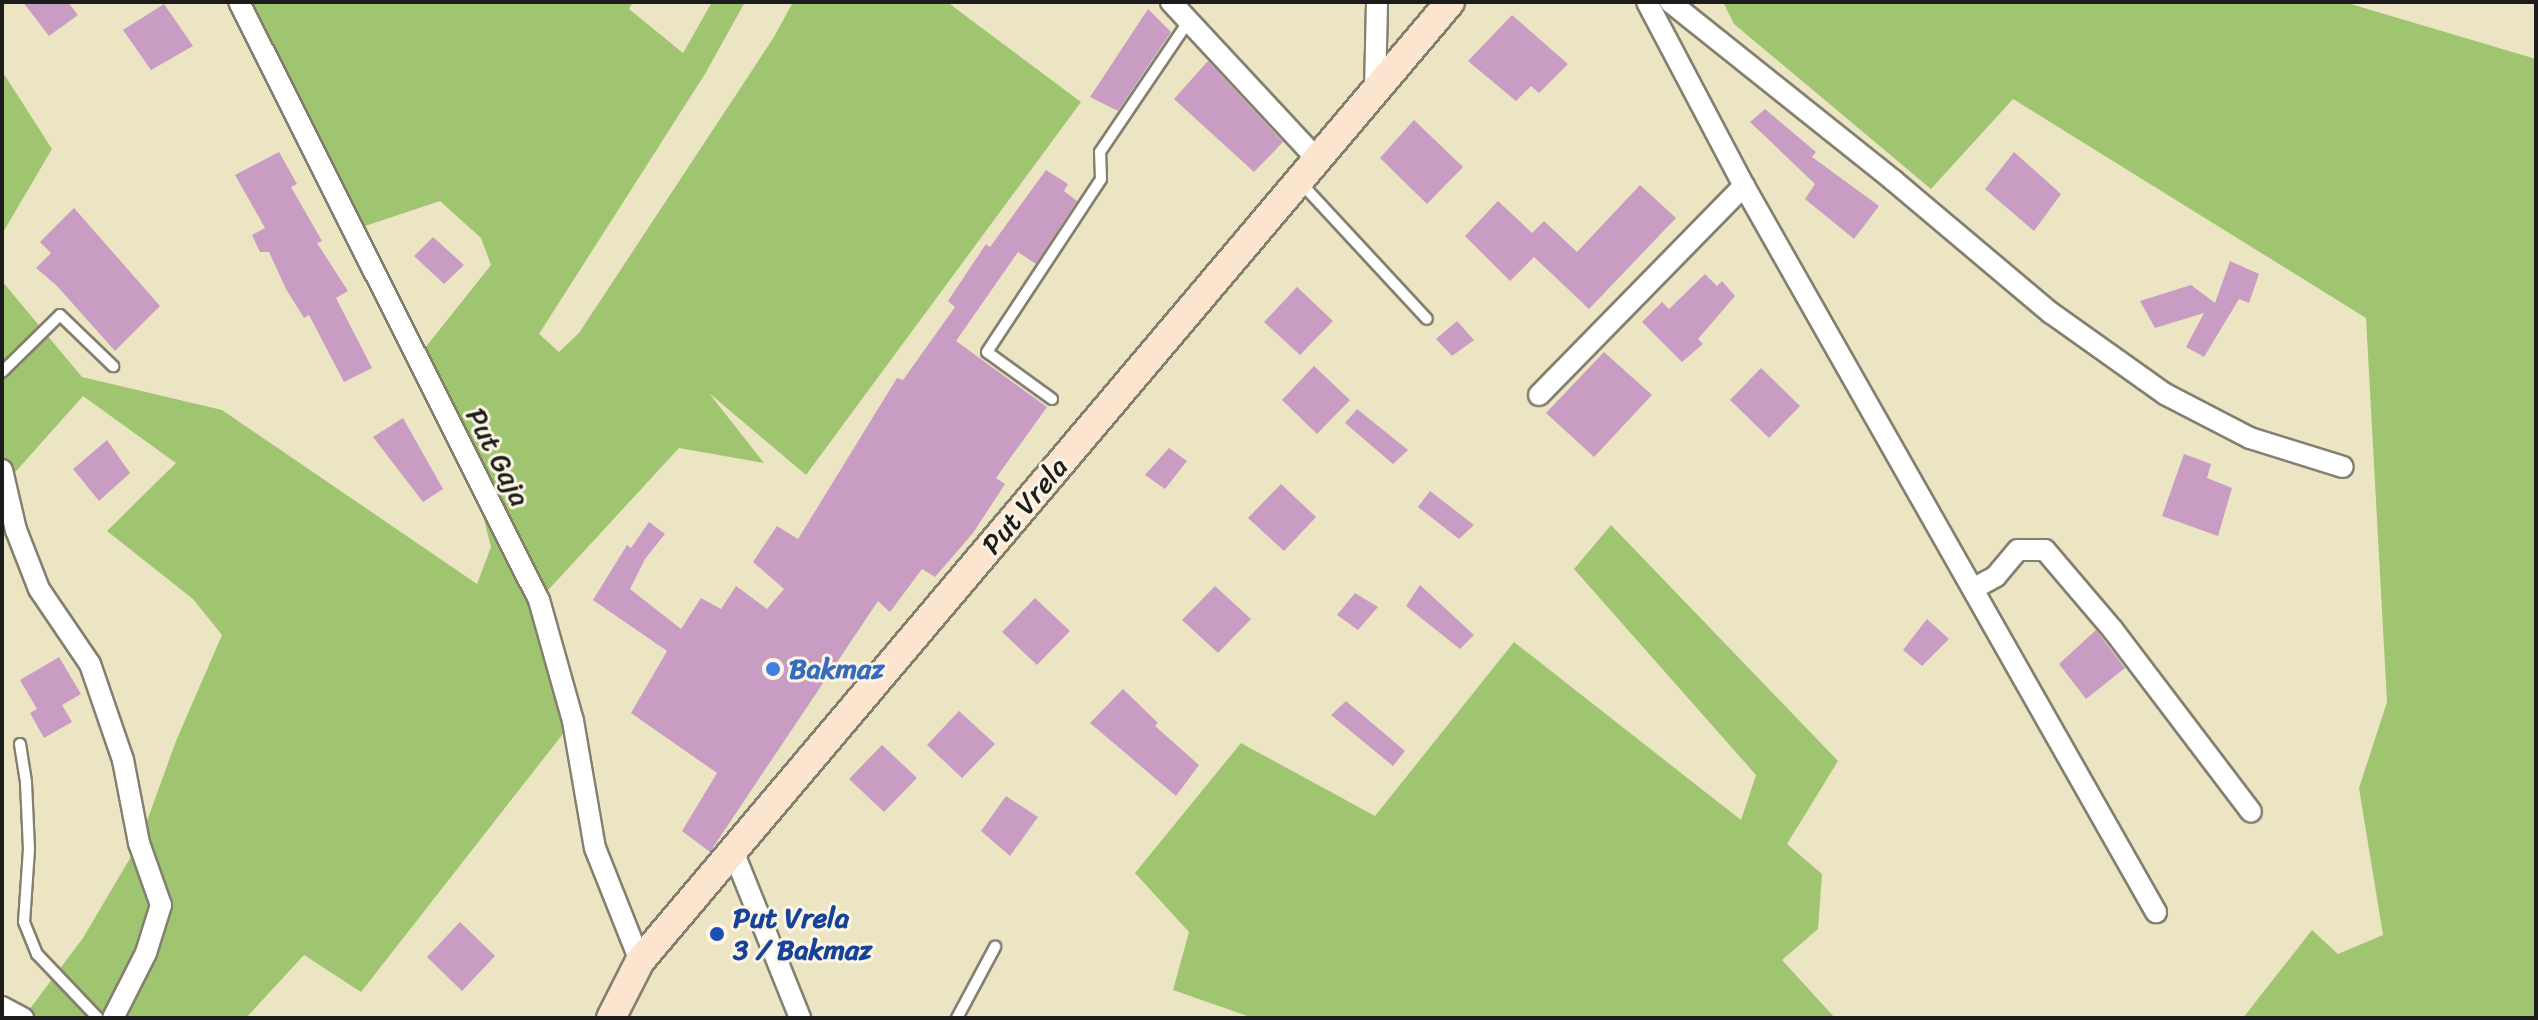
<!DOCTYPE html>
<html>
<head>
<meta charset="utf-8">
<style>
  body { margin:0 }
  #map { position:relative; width:2538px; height:1020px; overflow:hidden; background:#ece5c4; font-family:Sriracha,sans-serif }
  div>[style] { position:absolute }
  .green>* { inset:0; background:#a0c570 }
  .building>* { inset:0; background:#c99dc3 }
  .roads { filter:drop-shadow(2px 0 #848070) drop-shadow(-2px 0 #848070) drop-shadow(0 2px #848070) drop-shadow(0 -2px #848070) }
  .lane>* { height:10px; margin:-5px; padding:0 5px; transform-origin:5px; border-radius:5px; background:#fff }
  .street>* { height:20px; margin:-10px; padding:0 10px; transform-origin:10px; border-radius:10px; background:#fff }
  .secondary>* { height:28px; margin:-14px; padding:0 14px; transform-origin:14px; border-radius:14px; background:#fce5cf }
  .dots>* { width:22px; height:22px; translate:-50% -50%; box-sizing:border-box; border:4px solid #fcf5e5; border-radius:50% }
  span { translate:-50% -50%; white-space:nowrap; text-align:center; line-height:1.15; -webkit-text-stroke:6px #fcf5e5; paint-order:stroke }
  .street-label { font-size:28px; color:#1c1c1c }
  .shop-label { font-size:28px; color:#366cbe; font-weight:700 }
  .left { translate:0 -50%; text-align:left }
  .transit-label { font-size:28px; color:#164399; font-weight:700 }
  .frame { position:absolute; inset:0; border:4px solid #1c1c1c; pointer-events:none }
</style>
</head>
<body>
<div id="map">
  <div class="green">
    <i style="clip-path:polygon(239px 2px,633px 2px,629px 9px,683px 53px,712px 2px,745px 2px,705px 74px,539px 334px,559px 352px,579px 333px,774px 37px,793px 2px,947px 2px,1081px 102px,806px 475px,709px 393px,764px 463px,679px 448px,539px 600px,573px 721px,361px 992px,304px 955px,246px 1018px,23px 1018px,83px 938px,139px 843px,176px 741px,222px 635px,193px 599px,107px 531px,176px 463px,83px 396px,2px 487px,2px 281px,82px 377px,222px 410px,477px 584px,491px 547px,469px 461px,417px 358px,491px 265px,481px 238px,440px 201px,353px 230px)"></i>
    <i style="clip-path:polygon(1723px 2px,2344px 2px,2536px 59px,2536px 1018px,2243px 1018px,2312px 930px,2338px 954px,2383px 935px,2359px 788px,2387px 702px,2366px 318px,2013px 99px,1931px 189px,1734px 24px)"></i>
    <i style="clip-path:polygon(2px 71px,52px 149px,2px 234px)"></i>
    <i style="clip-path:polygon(1611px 525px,1838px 761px,1787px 844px,1822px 874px,1818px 929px,1782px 960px,1835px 1018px,1253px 1018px,1173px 990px,1189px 932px,1135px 873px,1241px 743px,1375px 816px,1514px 642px,1741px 820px,1756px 775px,1574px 569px)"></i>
  </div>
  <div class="building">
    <i style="clip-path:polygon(23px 2px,68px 2px,78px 15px,49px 36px)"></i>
    <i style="clip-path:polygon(164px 4px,193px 46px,151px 70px,123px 30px)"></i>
    <i style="clip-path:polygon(1148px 9px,1171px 32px,1118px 111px,1090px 97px)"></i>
    <i style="clip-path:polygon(1512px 15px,1568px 64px,1539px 93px,1531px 86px,1516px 101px,1468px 61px)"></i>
    <i style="clip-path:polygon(1208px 61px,1283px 142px,1254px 172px,1174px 99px)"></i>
    <i style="clip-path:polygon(1765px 109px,1816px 152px,1812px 157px,1879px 206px,1854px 239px,1805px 199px,1815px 184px,1750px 122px)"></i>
    <i style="clip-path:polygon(1414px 120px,1463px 167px,1427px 204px,1380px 158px)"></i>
    <i style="clip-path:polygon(279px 152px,297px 184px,291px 187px,322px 241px,317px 243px,348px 291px,336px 298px,372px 368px,344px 382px,309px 315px,304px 318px,286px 289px,269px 252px,260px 252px,252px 235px,265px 228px,235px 175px)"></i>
    <i style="clip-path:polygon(2014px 152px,2061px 194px,2034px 231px,1985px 189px)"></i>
    <i style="clip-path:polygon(1046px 170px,1068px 184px,1064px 191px,1077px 201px,1036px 264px,1018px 252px,956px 341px,1047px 407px,996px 478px,1005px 484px,973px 533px,935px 577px,922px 569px,890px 612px,878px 601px,710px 852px,682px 831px,717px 773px,631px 713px,667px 651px,593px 600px,627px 545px,631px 548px,649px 522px,665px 534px,645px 559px,630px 589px,681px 629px,701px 598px,721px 609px,736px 586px,767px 609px,784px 589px,753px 562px,777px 526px,798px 539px,897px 378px,903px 380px,955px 307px,948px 301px,986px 244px,990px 247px)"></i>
    <i style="clip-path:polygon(1640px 185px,1676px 218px,1589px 309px,1534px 257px,1510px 281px,1465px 236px,1498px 201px,1532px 233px,1544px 221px,1577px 252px)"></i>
    <i style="clip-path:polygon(74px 208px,160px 306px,115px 351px,57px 286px,36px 268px,51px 253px,40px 242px)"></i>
    <i style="clip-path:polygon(433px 237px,464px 265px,444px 284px,414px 256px)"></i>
    <i style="clip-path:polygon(2230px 261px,2259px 274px,2249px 303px,2239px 299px,2204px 357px,2186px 347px,2204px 313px,2155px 328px,2140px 301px,2191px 285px,2215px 303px)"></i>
    <i style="clip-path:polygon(1705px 274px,1717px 286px,1722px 281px,1735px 296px,1698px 339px,1703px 344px,1682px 362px,1642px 322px,1662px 302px,1669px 309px)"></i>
    <i style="clip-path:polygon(1297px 287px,1333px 321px,1300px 355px,1264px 322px)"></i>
    <i style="clip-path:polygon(1457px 321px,1474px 340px,1452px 356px,1436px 339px)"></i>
    <i style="clip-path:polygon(1604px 352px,1652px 395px,1594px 457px,1546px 413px)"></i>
    <i style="clip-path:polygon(1314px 366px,1350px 400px,1317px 434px,1282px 400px)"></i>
    <i style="clip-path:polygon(1761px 368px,1800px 406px,1769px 438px,1730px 400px)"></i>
    <i style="clip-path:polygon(1357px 409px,1408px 450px,1393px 464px,1345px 423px)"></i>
    <i style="clip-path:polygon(403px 418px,443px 489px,423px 502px,373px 437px)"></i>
    <i style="clip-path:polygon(107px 440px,130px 473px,99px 501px,73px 469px)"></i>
    <i style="clip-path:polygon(1169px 448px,1187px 461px,1165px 489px,1145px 475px)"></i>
    <i style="clip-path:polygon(2184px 454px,2211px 464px,2207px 478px,2232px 488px,2218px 536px,2162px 516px)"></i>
    <i style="clip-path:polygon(1281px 484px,1316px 517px,1284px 551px,1248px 518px)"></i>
    <i style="clip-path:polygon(1430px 491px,1474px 525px,1459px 539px,1418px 507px)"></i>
    <i style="clip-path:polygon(1420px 585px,1474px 635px,1460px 649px,1406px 606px)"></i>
    <i style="clip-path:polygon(1215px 586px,1251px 619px,1218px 653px,1182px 620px)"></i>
    <i style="clip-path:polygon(1355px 593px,1378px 607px,1358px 630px,1337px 615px)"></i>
    <i style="clip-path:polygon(1035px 598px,1070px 631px,1037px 665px,1002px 632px)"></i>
    <i style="clip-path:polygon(1927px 619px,1949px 639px,1922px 666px,1903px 650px)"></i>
    <i style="clip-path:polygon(2096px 630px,2125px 668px,2086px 699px,2059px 664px)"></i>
    <i style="clip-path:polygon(59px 657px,81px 694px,62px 705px,72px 722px,44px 738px,30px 713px,37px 709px,20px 680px)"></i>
    <i style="clip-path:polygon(1123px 689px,1158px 723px,1155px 726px,1199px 765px,1176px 796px,1090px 723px)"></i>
    <i style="clip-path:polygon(1346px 701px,1405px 751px,1393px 766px,1331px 715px)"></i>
    <i style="clip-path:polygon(959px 711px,995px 744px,962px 778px,927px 745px)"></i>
    <i style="clip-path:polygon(882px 745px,917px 778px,884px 812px,849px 779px)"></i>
    <i style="clip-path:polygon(1006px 796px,1038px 817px,1010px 856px,981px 831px)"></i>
    <i style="clip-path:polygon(460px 922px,495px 956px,462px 991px,427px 957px)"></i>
  </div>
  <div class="roads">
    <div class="lane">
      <i style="left:1301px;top:183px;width:185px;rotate:47.2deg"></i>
      <i style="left:2px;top:372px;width:81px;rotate:-44.5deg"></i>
      <i style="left:60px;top:315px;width:74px;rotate:43.9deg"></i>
      <i style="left:1052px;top:399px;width:80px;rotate:-144.1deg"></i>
      <i style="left:987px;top:352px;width:207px;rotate:-56.6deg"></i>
      <i style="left:1101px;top:179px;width:27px;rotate:-92deg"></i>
      <i style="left:1100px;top:152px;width:157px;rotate:-55.9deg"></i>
      <i style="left:20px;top:744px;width:39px;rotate:81deg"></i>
      <i style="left:26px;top:783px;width:66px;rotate:87.4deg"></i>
      <i style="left:29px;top:849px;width:73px;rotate:93.9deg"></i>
      <i style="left:24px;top:922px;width:35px;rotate:68deg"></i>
      <i style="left:37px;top:954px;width:88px;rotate:46.4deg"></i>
      <i style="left:957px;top:1018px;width:81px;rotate:-61.8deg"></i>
    </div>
    <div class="street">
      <i style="left:239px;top:2px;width:669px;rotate:63.36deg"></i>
      <i style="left:539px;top:600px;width:126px;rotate:74.3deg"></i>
      <i style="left:573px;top:721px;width:129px;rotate:80.2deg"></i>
      <i style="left:595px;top:848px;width:122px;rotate:68.3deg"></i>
      <i style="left:1171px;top:2px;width:214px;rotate:47.1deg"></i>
      <i style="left:1647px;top:2px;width:208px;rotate:62.2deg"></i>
      <i style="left:1744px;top:186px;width:835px;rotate:60.43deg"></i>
      <i style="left:1670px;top:2px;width:285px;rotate:38.6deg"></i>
      <i style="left:1893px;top:180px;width:207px;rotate:40.1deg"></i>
      <i style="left:2051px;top:313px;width:140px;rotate:35.4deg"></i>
      <i style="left:2165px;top:394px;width:96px;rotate:27.4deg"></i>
      <i style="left:2250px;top:438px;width:97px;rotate:17.3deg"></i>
      <i style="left:1375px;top:91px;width:89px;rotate:-88.7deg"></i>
      <i style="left:1539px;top:395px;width:293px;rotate:-45.6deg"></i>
      <i style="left:2px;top:470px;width:62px;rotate:76.9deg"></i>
      <i style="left:16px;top:530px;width:63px;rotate:68.7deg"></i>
      <i style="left:39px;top:589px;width:91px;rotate:55.8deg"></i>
      <i style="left:90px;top:664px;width:102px;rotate:71deg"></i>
      <i style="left:123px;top:760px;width:85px;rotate:79.1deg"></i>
      <i style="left:139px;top:843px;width:66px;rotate:70.5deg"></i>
      <i style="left:161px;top:905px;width:50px;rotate:107.4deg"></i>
      <i style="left:146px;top:953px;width:73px;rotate:116.9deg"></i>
      <i style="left:1973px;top:589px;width:26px;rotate:-29deg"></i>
      <i style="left:1996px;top:576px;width:34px;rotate:-50deg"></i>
      <i style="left:2018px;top:550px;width:27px"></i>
      <i style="left:2045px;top:550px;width:105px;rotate:49.6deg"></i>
      <i style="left:2113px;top:630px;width:228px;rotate:52.8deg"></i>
      <i style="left:733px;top:851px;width:180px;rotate:68.1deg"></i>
      <i style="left:2px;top:1007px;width:24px;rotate:28deg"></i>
    </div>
    <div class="secondary">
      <i style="left:611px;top:1018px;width:64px;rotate:-63deg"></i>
      <i style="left:640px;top:961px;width:1255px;rotate:-49.81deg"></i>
    </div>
  </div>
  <div class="dots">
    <i style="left:773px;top:669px;background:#3f7fe0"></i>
    <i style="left:717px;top:934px;background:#1a4fb4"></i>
  </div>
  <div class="street-label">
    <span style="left:498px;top:457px;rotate:63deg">Put Gaja</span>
    <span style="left:1025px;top:506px;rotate:-50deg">Put Vrela</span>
  </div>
  <div class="shop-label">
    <span class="left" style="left:789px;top:669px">Bakmaz</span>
  </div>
  <div class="transit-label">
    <span class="left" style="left:733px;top:934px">Put Vrela<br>3 / Bakmaz</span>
  </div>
  <div class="frame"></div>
</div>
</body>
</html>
